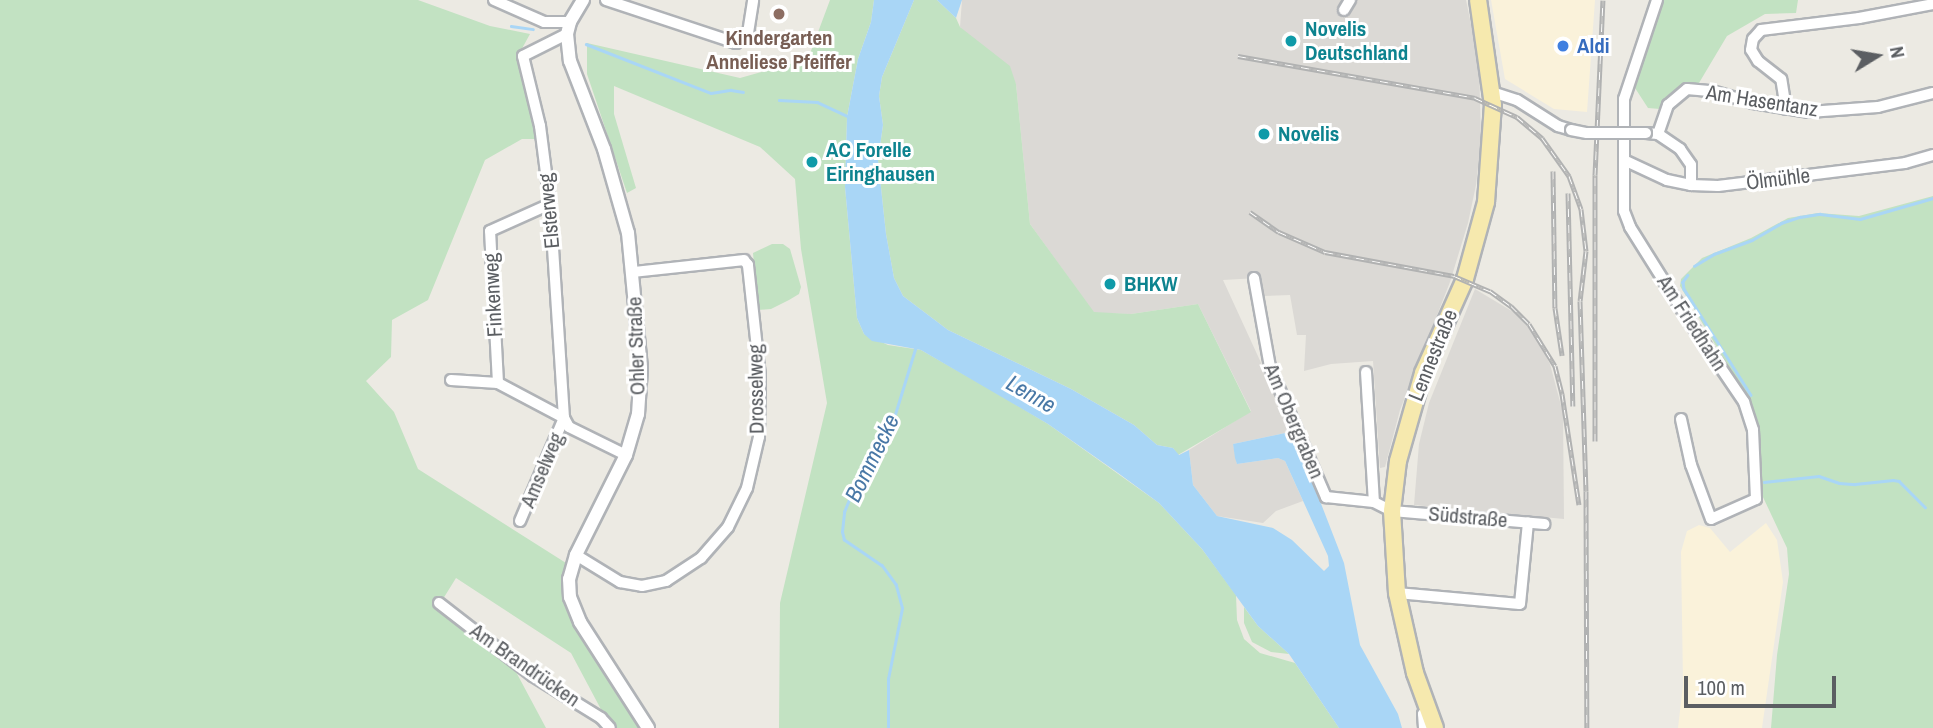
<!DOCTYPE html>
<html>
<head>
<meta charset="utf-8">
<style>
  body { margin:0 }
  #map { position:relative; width:1933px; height:728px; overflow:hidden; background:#eceae3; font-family:"Archivo Narrow",sans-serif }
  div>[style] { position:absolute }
  .commercial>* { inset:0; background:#faf2da }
  .industrial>* { inset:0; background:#dbd9d5 }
  .green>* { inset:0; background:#c2e2c2 }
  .water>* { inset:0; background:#a9d6f6 }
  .stream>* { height:2.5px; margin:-1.25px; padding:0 1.25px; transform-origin:1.25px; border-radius:1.25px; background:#a9d6f6 }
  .roads { filter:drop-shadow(2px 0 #b0b3b7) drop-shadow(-2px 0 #b0b3b7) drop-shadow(0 2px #b0b3b7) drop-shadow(0 -2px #b0b3b7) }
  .minor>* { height:10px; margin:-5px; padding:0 5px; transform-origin:5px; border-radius:5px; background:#fff }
  .tertiary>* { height:12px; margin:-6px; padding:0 6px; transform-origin:6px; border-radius:6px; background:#fff }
  .primary>* { height:16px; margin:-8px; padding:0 8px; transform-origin:8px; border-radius:8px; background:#f6e9ae }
  .rail>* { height:5px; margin-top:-2.5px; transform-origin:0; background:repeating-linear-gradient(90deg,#fff 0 8px,#b1b2b2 0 16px); box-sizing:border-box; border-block:2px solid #b1b2b2 }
  .bridges { filter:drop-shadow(2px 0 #b0b3b7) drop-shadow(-2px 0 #b0b3b7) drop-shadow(0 2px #b0b3b7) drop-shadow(0 -2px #b0b3b7) }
  .minor-bridge>* { height:10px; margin:-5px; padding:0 5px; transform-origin:5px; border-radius:5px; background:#fff }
  .dots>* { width:19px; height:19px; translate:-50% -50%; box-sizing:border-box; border:4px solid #fff; border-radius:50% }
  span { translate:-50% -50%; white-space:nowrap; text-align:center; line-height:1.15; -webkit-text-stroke:6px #fff; paint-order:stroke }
  .culture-label { font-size:21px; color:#0d838f; font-weight:700 }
  .left { translate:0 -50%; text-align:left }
  .education-label { font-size:21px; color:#785e54; font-weight:700 }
  .shop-label { font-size:21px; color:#366cbe; font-weight:700 }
  .street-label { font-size:21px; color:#5b5e62 }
  .water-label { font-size:23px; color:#4978a6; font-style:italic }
  .north { position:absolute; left:1842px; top:21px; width:70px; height:70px; -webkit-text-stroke:5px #fff; paint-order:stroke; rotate:79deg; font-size:19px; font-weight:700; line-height:28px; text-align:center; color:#5b5e62 }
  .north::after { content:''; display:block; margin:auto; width:24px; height:32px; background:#5b5e62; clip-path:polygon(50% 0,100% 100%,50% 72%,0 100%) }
  .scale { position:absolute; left:1684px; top:676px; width:152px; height:32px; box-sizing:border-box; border:4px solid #5b5e62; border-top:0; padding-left:9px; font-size:21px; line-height:24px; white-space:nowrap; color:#5b5e62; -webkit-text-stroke:5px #fff; paint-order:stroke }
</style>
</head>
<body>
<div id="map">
  <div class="commercial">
    <i style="clip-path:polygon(1491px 0,1595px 0,1587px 112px,1554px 109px,1505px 79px)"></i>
    <i style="clip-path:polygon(1766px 523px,1777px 540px,1783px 582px,1762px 728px,1678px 728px,1683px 685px,1681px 552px,1687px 531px,1699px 525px,1710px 528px,1730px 552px)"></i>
  </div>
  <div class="industrial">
    <i style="clip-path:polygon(962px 0,1466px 0,1479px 63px,1481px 140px,1476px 185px,1468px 223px,1450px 282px,1400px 410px,1385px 467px,1380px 468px,1373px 361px,1331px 364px,1304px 371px,1306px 335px,1297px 335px,1290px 295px,1262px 296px,1258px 278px,1223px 280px,1296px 439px,1285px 433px,1233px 444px,1237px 464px,1278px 458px,1285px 461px,1303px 501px,1276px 511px,1263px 523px,1217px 516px,1193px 485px,1189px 450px,1251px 411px,1198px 304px,1131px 314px,1094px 313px,1030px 224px,1016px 84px,960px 27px)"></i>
    <i style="clip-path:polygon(1475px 289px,1515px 313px,1535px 335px,1550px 364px,1563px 413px,1564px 519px,1414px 505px,1419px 444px,1429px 403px)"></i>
  </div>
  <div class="green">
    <i style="clip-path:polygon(0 0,418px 0,490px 26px,530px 34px,519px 54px,537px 139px,522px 139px,485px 160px,428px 300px,392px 320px,391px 357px,366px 381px,394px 412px,418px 469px,566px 563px,564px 580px,644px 728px,615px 728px,604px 715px,571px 653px,456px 578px,438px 607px,515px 670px,546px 728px,0 728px)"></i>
    <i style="clip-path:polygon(830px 0,874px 0,871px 22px,858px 59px,847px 117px,845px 187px,857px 318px,864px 334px,888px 345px,921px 350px,993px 391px,1048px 424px,1159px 503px,1202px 549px,1236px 595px,1237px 620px,1244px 639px,1260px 653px,1295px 663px,1339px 728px,779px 728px,780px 603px,827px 403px,801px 249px,795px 179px,760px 147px,614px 86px,614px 114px,636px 188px,627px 193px,587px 74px,587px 43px,740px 78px,808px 59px)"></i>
    <i style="clip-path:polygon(914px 0,937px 0,956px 18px,960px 27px,1010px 66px,1016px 84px,1030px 224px,1094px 312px,1131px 314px,1198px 304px,1251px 412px,1178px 455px,1173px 448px,1157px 445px,1134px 425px,1071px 389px,948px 330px,903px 296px,894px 278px,886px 234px,878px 160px,883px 125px,879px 96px,882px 77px)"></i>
    <i style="clip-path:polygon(1662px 0,1798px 0,1796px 13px,1765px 14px,1727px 36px,1693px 93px,1672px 110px,1648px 108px,1635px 88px)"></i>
    <i style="clip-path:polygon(1933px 196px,1933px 728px,1771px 728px,1777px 655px,1789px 574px,1787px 548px,1762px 495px,1755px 431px,1748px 399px,1680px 286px,1681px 279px,1702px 258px,1751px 238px,1788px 218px,1818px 213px,1859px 216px)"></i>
    <i style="clip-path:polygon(772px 244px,783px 244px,790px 249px,801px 287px,799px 294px,789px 300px,771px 309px,758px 310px,753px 253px)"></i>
    <i style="clip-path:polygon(1244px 607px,1258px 626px,1289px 654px,1271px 652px,1252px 642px,1244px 623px)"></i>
  </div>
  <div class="water">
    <i style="clip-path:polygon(874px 0,914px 0,882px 77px,879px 96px,883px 125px,878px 160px,886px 234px,894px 278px,903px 296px,948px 330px,1071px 389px,1134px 425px,1157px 445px,1173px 448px,1179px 455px,1189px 450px,1193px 485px,1217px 516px,1273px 528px,1292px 540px,1324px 571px,1329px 566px,1328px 556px,1285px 461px,1278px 458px,1237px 464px,1235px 458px,1233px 444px,1285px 433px,1296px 439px,1344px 563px,1360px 645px,1398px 714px,1402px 728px,1339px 728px,1289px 654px,1258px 626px,1202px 549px,1159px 503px,1118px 473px,1048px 424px,921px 350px,872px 341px,864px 334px,857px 318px,845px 187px,847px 117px,858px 59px,871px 22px)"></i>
    <i style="clip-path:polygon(937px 0,962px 0,956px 18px)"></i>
  </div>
  <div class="stream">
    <i style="left:511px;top:26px;width:22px;rotate:8deg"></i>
    <i style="left:586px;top:44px;width:134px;rotate:21.4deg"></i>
    <i style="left:711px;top:93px;width:20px;rotate:-9deg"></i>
    <i style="left:731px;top:90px;width:12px;rotate:9deg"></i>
    <i style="left:779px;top:100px;width:38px;rotate:3deg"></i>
    <i style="left:817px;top:102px;width:35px;rotate:25deg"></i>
    <i style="left:1694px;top:266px;width:23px;rotate:-31deg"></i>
    <i style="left:1714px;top:254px;width:40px;rotate:-20.2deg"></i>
    <i style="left:1752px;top:240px;width:34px;rotate:-30deg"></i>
    <i style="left:1781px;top:223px;width:20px;rotate:-18deg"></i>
    <i style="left:1800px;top:217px;width:20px;rotate:-9deg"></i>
    <i style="left:1820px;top:214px;width:40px;rotate:7.1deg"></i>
    <i style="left:1860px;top:219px;width:76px;rotate:-16deg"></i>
    <i style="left:1688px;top:275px;width:9px;rotate:126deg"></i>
    <i style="left:1683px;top:282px;width:7px;rotate:82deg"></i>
    <i style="left:1684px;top:289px;width:125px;rotate:57.7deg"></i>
    <i style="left:1764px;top:482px;width:55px;rotate:-6.2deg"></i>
    <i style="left:1819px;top:476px;width:21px;rotate:19deg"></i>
    <i style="left:1839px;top:483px;width:16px;rotate:4deg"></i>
    <i style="left:1855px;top:484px;width:38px;rotate:-6deg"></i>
    <i style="left:1893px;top:480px;width:6px;rotate:9deg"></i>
    <i style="left:1899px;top:481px;width:37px;rotate:45deg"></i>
    <i style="left:888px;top:728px;width:49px;rotate:-90deg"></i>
    <i style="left:888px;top:679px;width:72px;rotate:-78.8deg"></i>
    <i style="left:902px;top:608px;width:24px;rotate:-105deg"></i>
    <i style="left:896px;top:585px;width:24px;rotate:-126deg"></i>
    <i style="left:882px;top:566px;width:46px;rotate:-145.6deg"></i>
    <i style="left:844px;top:540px;width:8px;rotate:-104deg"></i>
    <i style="left:842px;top:532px;width:20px;rotate:-84deg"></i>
    <i style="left:844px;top:512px;width:22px;rotate:-68deg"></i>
    <i style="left:852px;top:492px;width:49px;rotate:-55deg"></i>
    <i style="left:880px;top:452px;width:30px;rotate:-67deg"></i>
    <i style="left:892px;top:424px;width:82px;rotate:-72.9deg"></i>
  </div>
  <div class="roads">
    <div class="minor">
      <i style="left:494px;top:0;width:55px;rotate:23.7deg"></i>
      <i style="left:544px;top:22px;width:26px"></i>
      <i style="left:606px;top:0;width:137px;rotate:18.3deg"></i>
      <i style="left:736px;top:43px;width:16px;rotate:-40deg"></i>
      <i style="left:748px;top:33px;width:33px;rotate:-81deg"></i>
      <i style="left:1657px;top:0;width:104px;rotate:108.4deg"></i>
      <i style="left:1624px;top:99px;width:112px;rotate:90deg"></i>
      <i style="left:1624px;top:211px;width:17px;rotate:69deg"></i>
      <i style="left:1630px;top:227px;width:107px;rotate:57.9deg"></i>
      <i style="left:1687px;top:318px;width:102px;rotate:55.8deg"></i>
      <i style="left:1744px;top:402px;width:29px;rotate:72deg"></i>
      <i style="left:1753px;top:430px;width:69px;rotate:87.5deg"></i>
      <i style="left:1756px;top:499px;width:49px;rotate:156deg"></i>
      <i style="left:1711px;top:519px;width:58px;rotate:-110.3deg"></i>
      <i style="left:1691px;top:465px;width:47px;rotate:-102.3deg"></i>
      <i style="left:1344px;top:10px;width:12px;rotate:-59deg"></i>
      <i style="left:1492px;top:92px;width:26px;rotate:18deg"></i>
      <i style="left:1517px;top:100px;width:49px;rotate:32.4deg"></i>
      <i style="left:1558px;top:126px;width:14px;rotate:17deg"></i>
      <i style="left:1786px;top:109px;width:30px;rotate:-99deg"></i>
      <i style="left:1781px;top:79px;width:29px;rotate:-142deg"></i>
      <i style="left:1758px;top:61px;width:13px;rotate:-122deg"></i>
      <i style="left:1751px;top:50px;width:11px;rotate:-80deg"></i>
      <i style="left:1753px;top:39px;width:12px;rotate:-48deg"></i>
      <i style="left:1761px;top:30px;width:99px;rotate:-7deg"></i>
      <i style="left:1859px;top:18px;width:75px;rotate:-10.7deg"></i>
      <i style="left:1646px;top:133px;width:12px;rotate:5deg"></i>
      <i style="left:1658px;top:134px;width:27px;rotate:34deg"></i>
      <i style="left:1680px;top:149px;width:19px;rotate:55deg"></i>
      <i style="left:1691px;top:165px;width:20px;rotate:90deg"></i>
      <i style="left:1658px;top:134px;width:31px;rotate:-71deg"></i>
      <i style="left:1668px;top:105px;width:25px;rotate:-40deg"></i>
      <i style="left:1687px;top:89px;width:25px;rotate:5deg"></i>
      <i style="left:1712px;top:91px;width:43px;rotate:16.3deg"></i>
      <i style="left:1753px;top:103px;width:57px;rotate:9.1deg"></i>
      <i style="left:1809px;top:112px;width:69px;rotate:-4.1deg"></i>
      <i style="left:1878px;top:107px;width:57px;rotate:-14.3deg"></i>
      <i style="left:1626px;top:161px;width:45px;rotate:24.9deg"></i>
      <i style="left:1667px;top:180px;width:25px;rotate:12deg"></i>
      <i style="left:1691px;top:185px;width:27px;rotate:2deg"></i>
      <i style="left:1718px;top:186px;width:188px;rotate:-7deg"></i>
      <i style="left:1905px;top:163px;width:29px;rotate:-16deg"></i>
      <i style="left:1254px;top:278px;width:90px;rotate:79.8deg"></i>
      <i style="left:1270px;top:367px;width:142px;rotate:66.7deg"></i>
      <i style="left:1326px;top:497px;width:48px;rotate:5.9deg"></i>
      <i style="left:1374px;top:502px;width:20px;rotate:27deg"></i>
      <i style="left:1392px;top:511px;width:153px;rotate:4.9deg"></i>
      <i style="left:1366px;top:372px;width:130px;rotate:86.5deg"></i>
      <i style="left:451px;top:380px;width:47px;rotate:3.7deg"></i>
      <i style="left:498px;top:383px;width:75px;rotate:27.9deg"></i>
      <i style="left:564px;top:418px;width:10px;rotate:61deg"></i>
      <i style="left:569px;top:427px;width:64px;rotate:26.2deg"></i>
      <i style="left:498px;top:383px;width:152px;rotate:-93deg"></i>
      <i style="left:490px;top:231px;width:66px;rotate:-24.2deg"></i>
      <i style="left:520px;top:521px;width:112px;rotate:-66.9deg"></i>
      <i style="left:564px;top:418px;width:214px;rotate:-93.7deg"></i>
      <i style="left:550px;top:204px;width:79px;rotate:-97.3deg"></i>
      <i style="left:540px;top:126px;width:72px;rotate:-103.7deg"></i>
      <i style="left:523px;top:56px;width:49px;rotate:-26.6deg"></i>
      <i style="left:576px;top:555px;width:52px;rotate:31.5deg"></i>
      <i style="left:620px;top:582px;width:22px;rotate:10deg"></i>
      <i style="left:642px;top:586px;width:25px;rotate:-12deg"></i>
      <i style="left:666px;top:581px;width:42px;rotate:-33.3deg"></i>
      <i style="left:701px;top:558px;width:41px;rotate:-48.9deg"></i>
      <i style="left:728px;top:527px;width:43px;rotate:-64deg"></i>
      <i style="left:747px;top:488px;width:52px;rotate:-76.8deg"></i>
      <i style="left:759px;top:437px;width:61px;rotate:-89.1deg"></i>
      <i style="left:760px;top:376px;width:112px;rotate:-96.2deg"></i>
      <i style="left:748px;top:265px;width:6px;rotate:-129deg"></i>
      <i style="left:744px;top:260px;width:112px;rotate:173.8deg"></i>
      <i style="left:1397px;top:593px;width:123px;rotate:5.1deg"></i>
      <i style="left:1520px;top:604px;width:82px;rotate:-84.4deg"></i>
      <i style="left:439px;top:603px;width:119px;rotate:37.8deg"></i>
      <i style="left:533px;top:676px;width:80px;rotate:31.7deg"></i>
      <i style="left:601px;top:718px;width:13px;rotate:48deg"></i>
      <i style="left:1424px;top:728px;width:14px;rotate:-94deg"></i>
      <i style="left:1423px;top:714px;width:6px;rotate:-31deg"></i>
    </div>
    <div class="tertiary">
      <i style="left:583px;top:0;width:26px;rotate:121deg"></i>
      <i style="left:570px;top:22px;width:12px;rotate:104deg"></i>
      <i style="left:567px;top:34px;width:27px;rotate:84deg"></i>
      <i style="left:570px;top:61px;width:94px;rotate:68.9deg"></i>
      <i style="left:604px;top:149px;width:87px;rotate:74.1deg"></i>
      <i style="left:628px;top:233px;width:136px;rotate:84.5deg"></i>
      <i style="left:641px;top:368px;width:46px;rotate:93.7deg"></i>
      <i style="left:638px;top:414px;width:43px;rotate:106.3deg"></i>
      <i style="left:626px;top:455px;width:112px;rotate:116.6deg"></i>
      <i style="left:576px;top:555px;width:25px;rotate:106deg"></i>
      <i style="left:569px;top:579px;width:18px;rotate:87deg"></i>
      <i style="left:570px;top:597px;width:27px;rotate:68deg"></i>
      <i style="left:580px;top:622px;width:126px;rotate:57.3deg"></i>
    </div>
    <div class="primary">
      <i style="left:1435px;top:728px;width:59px;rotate:-110deg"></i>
      <i style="left:1415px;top:673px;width:82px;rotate:-102.7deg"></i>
      <i style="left:1397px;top:593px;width:82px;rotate:-93.5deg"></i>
      <i style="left:1392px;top:511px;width:50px;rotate:-83.2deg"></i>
      <i style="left:1398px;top:461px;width:91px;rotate:-74.1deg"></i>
      <i style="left:1423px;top:373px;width:103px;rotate:-65.9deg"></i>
      <i style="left:1465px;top:279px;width:80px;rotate:-74.7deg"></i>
      <i style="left:1486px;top:202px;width:97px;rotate:-85.9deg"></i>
      <i style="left:1493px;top:105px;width:106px;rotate:-98.1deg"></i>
    </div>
  </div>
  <div class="rail">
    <i style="left:1238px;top:56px;width:241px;rotate:10deg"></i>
    <i style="left:1475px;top:98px;width:46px;rotate:24.3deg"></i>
    <i style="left:1517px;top:117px;width:33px;rotate:40deg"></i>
    <i style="left:1542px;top:138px;width:47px;rotate:54.6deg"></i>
    <i style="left:1569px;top:176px;width:35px;rotate:70deg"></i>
    <i style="left:1581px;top:209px;width:42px;rotate:83.2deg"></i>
    <i style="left:1586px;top:251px;width:50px;rotate:96.8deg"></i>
    <i style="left:1580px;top:301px;width:190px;rotate:88.2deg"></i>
    <i style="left:1586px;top:491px;width:237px;rotate:89.8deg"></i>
    <i style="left:1553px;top:171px;width:137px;rotate:89.2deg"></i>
    <i style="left:1555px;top:308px;width:48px;rotate:81.5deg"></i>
    <i style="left:1568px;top:193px;width:213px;rotate:88.7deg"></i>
    <i style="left:1250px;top:212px;width:35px;rotate:35deg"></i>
    <i style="left:1279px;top:232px;width:50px;rotate:23.5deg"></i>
    <i style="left:1325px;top:252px;width:131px;rotate:10.5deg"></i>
    <i style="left:1454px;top:276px;width:39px;rotate:23deg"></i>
    <i style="left:1490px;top:291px;width:26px;rotate:36deg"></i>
    <i style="left:1511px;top:306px;width:25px;rotate:45deg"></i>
    <i style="left:1529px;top:324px;width:49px;rotate:58.2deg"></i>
    <i style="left:1555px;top:366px;width:29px;rotate:76deg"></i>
    <i style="left:1562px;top:394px;width:112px;rotate:81.3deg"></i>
    <i style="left:1595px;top:441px;width:266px;rotate:-90deg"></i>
    <i style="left:1595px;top:175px;width:175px;rotate:-87.4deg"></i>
  </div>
  <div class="bridges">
    <div class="minor-bridge">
      <i style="left:1571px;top:130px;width:16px;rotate:11deg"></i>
      <i style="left:1587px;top:133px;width:59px"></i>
    </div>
  </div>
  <div class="dots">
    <i style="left:779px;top:14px;background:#8d6e63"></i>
    <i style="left:1291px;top:41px;background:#0f9aa8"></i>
    <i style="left:1563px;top:46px;background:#3f7fe0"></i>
    <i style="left:1264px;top:134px;background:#0f9aa8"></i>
    <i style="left:812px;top:162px;background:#0f9aa8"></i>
    <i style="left:1110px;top:284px;background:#0f9aa8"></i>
  </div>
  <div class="culture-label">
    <span class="left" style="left:1305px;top:41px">Novelis<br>Deutschland</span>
    <span class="left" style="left:1278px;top:134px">Novelis</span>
    <span class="left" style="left:826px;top:162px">AC Forelle<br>Eiringhausen</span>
    <span class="left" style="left:1124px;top:284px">BHKW</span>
  </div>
  <div class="education-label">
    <span style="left:779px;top:50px">Kindergarten<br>Anneliese Pfeiffer</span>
  </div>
  <div class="shop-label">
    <span class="left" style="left:1577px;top:46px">Aldi</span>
  </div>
  <div class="street-label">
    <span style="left:1762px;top:101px;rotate:9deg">Am Hasentanz</span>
    <span style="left:1778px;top:179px;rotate:-7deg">Ölmühle</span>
    <span style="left:549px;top:211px;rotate:-95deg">Elsterweg</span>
    <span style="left:493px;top:295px;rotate:-93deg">Finkenweg</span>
    <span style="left:1692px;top:323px;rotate:57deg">Am Friedhahn</span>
    <span style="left:636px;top:346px;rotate:-92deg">Ohler Straße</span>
    <span style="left:1433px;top:355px;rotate:-68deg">Lennestraße</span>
    <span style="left:756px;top:389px;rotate:-91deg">Drosselweg</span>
    <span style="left:1294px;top:421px;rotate:67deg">Am Obergraben</span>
    <span style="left:542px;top:470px;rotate:-67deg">Amselweg</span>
    <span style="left:1468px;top:517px;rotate:5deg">Südstraße</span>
    <span style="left:525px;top:665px;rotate:35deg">Am Brandrücken</span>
  </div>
  <div class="water-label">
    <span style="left:1031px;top:394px;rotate:30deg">Lenne</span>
    <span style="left:872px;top:458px;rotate:-64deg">Bommecke</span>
  </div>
  <div class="north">N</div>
  <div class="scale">100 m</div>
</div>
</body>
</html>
